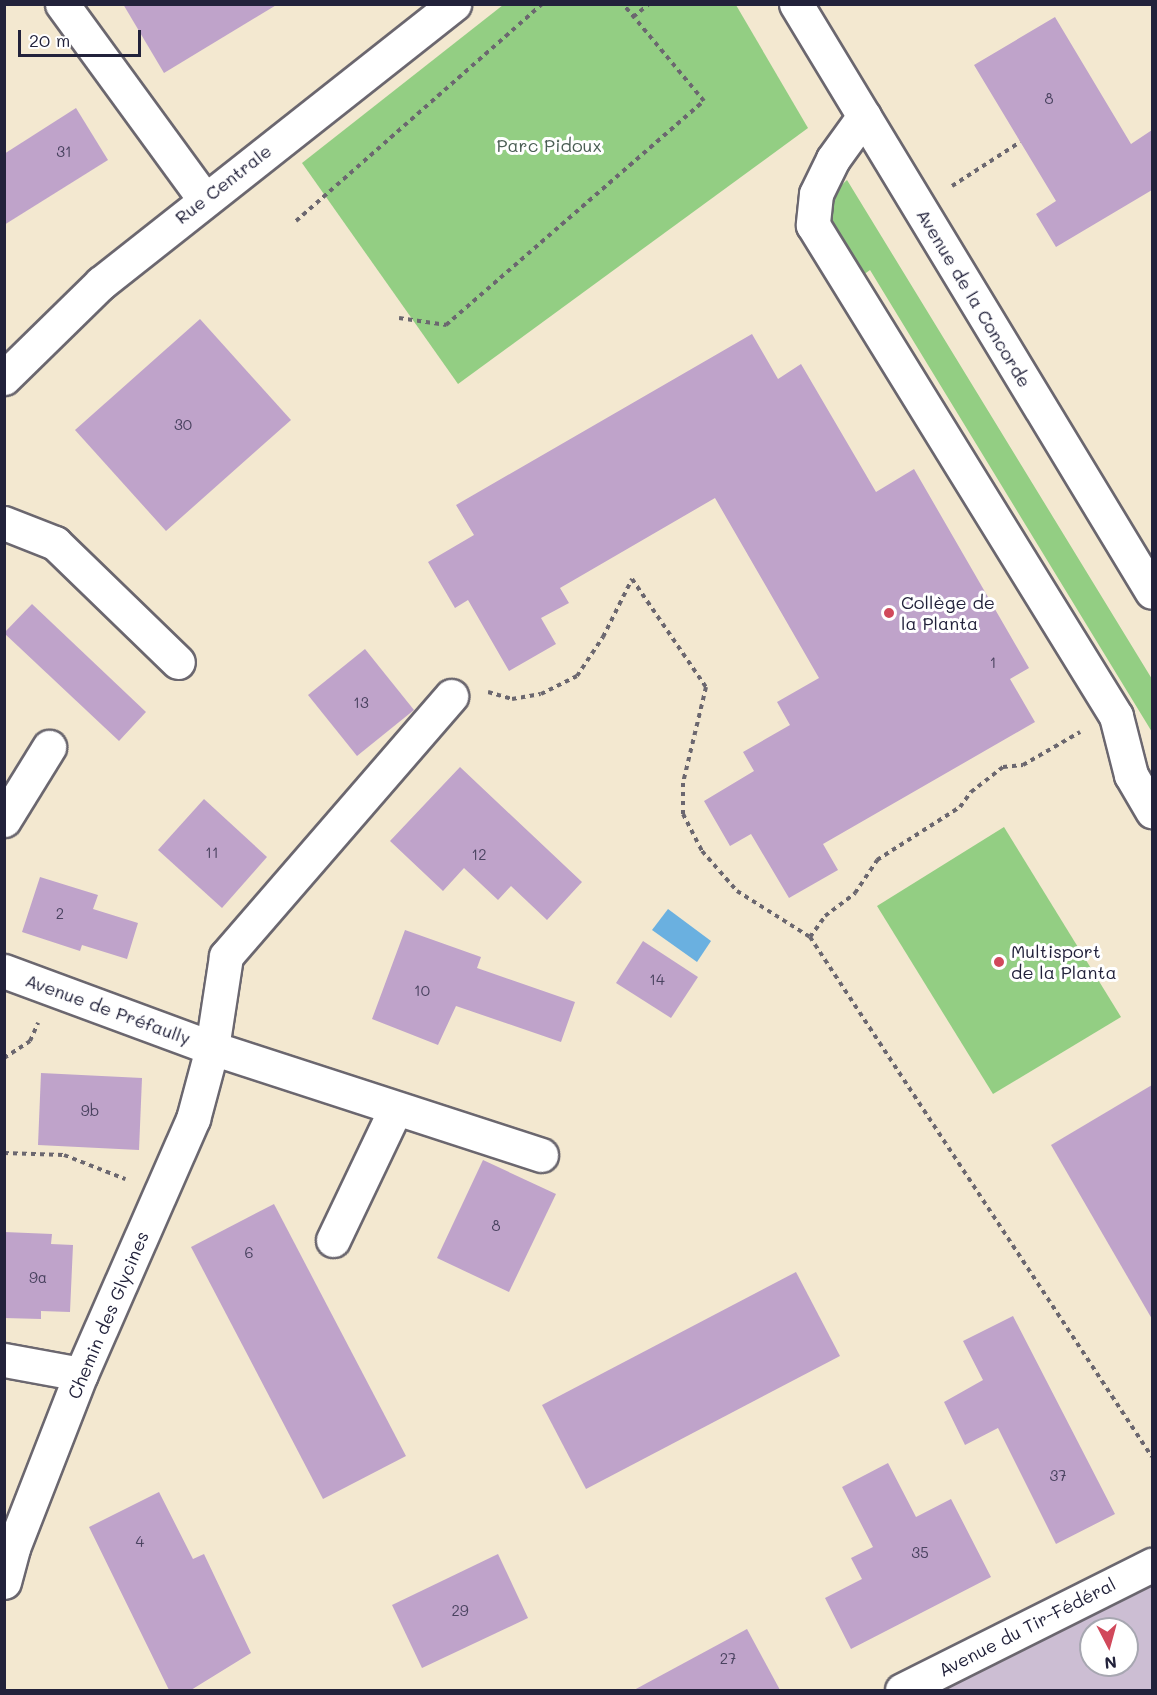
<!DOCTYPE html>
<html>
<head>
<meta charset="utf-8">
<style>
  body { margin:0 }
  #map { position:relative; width:1157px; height:1695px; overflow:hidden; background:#f3e8d0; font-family:Mali,sans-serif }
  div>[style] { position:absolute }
  .industrial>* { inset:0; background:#ccbed3 }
  .green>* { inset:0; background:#93ce83 }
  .water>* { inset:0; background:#6ab0e0 }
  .building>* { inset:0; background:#bfa3ca }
  .path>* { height:4px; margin-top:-2px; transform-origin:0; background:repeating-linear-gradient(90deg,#6b676f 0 4.5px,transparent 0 9px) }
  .roads { filter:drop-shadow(2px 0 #6b676f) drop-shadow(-2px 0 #6b676f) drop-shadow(0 2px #6b676f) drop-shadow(0 -2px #6b676f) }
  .minor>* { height:33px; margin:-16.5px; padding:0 16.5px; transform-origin:16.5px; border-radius:16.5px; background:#fff }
  .dots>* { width:16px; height:16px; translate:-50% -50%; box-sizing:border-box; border:3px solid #fff; border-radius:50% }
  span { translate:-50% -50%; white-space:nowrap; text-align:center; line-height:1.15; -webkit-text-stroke:6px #fff; paint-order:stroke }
  .number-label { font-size:15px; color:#49425f }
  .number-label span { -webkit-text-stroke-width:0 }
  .park-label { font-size:18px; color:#4a5e54 }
  .street-label { font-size:18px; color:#22223b }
  .poi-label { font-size:18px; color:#22223b }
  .left { translate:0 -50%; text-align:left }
  .frame { position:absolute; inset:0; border:6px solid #22223b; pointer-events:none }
  .north { position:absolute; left:1079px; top:1617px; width:60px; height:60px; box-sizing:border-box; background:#fff; border:2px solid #a7a7b1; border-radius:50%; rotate:174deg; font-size:16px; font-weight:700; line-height:24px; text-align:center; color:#22223b }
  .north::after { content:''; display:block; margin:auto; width:21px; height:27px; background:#d1495b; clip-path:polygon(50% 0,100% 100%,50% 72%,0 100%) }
  .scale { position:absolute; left:18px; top:30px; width:123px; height:27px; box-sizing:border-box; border:3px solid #22223b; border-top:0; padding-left:8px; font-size:18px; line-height:21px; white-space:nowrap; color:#22223b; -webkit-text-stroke:4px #fff; paint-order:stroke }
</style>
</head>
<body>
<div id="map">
  <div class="industrial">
    <i style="clip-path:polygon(evenodd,1152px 1565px,1152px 1690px,902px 1690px,1152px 1565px,1091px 1629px,1127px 1629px,1127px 1665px,1091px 1665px,1091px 1629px)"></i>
  </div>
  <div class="green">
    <i style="clip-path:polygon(503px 5px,736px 5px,808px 128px,458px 384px,302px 163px)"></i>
    <i style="clip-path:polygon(847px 180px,1152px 679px,1152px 732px,870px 270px,859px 278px,827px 231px,832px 194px)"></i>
    <i style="clip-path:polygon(1004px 827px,1121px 1017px,993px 1094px,877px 906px)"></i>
  </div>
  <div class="water">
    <i style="clip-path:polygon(668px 909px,711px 941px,697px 962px,652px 930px)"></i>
  </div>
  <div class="building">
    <i style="clip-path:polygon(123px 4px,278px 4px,164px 73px)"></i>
    <i style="clip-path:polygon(1055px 17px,1131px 144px,1152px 130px,1152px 190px,1056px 247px,1036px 214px,1056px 201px,974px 65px)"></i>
    <i style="clip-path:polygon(76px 108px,108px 160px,4px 225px,4px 154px)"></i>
    <i style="clip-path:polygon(200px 319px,291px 420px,166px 531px,75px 430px)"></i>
    <i style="clip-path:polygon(752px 334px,778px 379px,801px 364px,876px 492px,914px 469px,1029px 668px,1010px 679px,1035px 722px,823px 844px,838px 870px,789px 898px,751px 834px,730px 846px,704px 801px,754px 771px,743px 752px,790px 725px,777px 702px,819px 678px,715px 498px,560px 588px,569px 603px,541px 618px,556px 644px,509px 671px,468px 600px,455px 608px,428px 562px,474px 535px,456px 505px)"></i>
    <i style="clip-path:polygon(32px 604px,146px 712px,119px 741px,4px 633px)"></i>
    <i style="clip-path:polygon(365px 649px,414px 710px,357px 756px,308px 695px)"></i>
    <i style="clip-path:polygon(460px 767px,582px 882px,547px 920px,511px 886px,498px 900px,464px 868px,443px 891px,390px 841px)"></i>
    <i style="clip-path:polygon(204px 799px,267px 857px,222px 908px,158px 850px)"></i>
    <i style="clip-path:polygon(40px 877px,98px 895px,93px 909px,138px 923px,127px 959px,82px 945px,80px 951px,22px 932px)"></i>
    <i style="clip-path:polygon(405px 930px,481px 957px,477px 968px,575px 1002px,561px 1042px,456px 1006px,438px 1045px,372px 1019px)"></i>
    <i style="clip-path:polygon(643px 941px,698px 977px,671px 1018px,616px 983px)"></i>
    <i style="clip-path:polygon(41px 1073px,142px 1078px,139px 1150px,38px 1145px)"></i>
    <i style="clip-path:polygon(1152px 1085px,1152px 1319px,1051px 1145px)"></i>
    <i style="clip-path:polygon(483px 1160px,556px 1194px,509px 1292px,437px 1258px)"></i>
    <i style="clip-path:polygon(274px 1204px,406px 1456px,323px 1499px,191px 1247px)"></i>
    <i style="clip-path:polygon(4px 1232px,52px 1234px,51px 1244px,73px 1245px,70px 1312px,41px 1311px,41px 1319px,4px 1318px)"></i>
    <i style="clip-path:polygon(796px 1272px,840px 1356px,586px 1489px,542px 1405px)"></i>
    <i style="clip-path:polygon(1013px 1316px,1115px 1514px,1056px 1544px,998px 1428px,965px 1445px,944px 1402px,983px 1380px,963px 1341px)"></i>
    <i style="clip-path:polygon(888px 1463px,916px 1517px,951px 1499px,991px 1577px,851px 1649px,825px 1598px,862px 1579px,851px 1558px,873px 1547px,842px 1487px)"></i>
    <i style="clip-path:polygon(159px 1492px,193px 1559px,204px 1554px,251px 1653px,191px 1690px,169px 1690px,89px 1527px)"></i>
    <i style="clip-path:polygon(498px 1554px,528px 1618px,422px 1668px,392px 1605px)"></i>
    <i style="clip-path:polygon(747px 1629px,780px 1690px,634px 1690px)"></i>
  </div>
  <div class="path">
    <i style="left:633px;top:17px;width:21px;rotate:-39deg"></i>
    <i style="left:952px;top:186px;width:81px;rotate:-32.9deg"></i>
    <i style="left:296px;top:221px;width:328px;rotate:-41.4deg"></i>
    <i style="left:399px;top:318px;width:48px;rotate:8.5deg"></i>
    <i style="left:446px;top:325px;width:342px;rotate:-41deg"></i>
    <i style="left:704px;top:101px;width:126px;rotate:-129.9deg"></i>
    <i style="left:488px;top:692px;width:25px;rotate:16deg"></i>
    <i style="left:512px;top:699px;width:29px;rotate:-10deg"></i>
    <i style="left:541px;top:694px;width:40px;rotate:-26.6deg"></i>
    <i style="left:577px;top:676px;width:47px;rotate:-56.3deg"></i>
    <i style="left:603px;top:637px;width:65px;rotate:-63.4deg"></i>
    <i style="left:632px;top:579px;width:131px;rotate:55.6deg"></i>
    <i style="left:706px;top:687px;width:99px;rotate:103.5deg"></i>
    <i style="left:683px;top:783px;width:31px;rotate:90deg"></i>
    <i style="left:683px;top:814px;width:42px;rotate:62.8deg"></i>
    <i style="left:702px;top:851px;width:53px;rotate:48.8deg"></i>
    <i style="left:737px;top:891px;width:86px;rotate:32.2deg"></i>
    <i style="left:810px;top:937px;width:622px;rotate:56.67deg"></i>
    <i style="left:810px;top:937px;width:26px;rotate:-54deg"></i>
    <i style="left:825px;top:916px;width:38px;rotate:-37deg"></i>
    <i style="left:855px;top:893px;width:40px;rotate:-56deg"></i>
    <i style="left:877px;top:860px;width:98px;rotate:-32.6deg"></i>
    <i style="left:960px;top:807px;width:19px;rotate:-54deg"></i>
    <i style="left:971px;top:792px;width:41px;rotate:-38deg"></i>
    <i style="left:1003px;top:767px;width:20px;rotate:-6deg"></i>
    <i style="left:1023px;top:765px;width:66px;rotate:-30.1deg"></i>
    <i style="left:4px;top:1058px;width:31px;rotate:-33deg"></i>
    <i style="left:30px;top:1041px;width:20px;rotate:-66deg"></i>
    <i style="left:4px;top:1153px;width:60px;rotate:1.9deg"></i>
    <i style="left:64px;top:1155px;width:66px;rotate:21.5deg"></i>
  </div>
  <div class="roads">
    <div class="minor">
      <i style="left:62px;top:4px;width:241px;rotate:53.9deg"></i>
      <i style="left:796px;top:4px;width:687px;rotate:58.81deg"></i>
      <i style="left:864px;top:116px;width:53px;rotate:125.8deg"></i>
      <i style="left:833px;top:159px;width:39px;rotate:116deg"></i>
      <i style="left:816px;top:194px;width:31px;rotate:96deg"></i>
      <i style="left:813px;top:225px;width:577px;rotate:58.32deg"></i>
      <i style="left:1116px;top:716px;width:61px;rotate:75.7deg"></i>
      <i style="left:1131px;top:775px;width:42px;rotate:59.7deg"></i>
      <i style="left:4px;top:378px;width:136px;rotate:-44.4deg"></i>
      <i style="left:101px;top:283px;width:450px;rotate:-38.3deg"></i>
      <i style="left:4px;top:523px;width:55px;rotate:21.4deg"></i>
      <i style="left:55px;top:543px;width:171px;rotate:44.1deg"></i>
      <i style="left:4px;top:820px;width:86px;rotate:-58.3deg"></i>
      <i style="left:4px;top:971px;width:222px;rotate:20.3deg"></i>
      <i style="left:212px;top:1048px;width:346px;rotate:18deg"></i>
      <i style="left:333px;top:1240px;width:144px;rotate:-64.5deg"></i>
      <i style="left:4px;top:1360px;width:78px;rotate:10.3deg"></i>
      <i style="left:4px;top:1582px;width:35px;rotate:-75deg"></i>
      <i style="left:13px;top:1548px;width:187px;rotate:-68.7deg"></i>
      <i style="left:81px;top:1374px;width:279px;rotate:-66.3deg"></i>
      <i style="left:193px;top:1119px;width:73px;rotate:-75deg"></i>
      <i style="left:212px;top:1048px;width:93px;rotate:-81.3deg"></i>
      <i style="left:226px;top:956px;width:344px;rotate:-49.1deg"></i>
      <i style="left:902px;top:1690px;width:280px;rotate:-26.6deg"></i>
    </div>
  </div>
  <div class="dots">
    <i style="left:889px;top:613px;background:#d1495b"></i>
    <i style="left:999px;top:962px;background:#d1495b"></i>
  </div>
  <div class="number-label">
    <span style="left:1049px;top:99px">8</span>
    <span style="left:64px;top:152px">31</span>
    <span style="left:183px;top:425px">30</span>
    <span style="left:993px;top:663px">1</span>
    <span style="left:361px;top:703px">13</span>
    <span style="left:212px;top:853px">11</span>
    <span style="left:479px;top:855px">12</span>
    <span style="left:60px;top:914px">2</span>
    <span style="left:657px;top:980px">14</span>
    <span style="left:422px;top:991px">10</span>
    <span style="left:90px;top:1111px">9b</span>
    <span style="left:496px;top:1226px">8</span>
    <span style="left:249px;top:1253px">6</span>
    <span style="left:38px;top:1278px">9a</span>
    <span style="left:1058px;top:1476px">37</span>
    <span style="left:140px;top:1542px">4</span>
    <span style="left:920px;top:1553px">35</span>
    <span style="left:460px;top:1611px">29</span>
    <span style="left:728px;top:1659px">27</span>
  </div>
  <div class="park-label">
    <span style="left:549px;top:145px">Parc Pidoux</span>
  </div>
  <div class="street-label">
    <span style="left:223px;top:184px;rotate:-38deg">Rue Centrale</span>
    <span style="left:974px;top:298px;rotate:59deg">Avenue de la Concorde</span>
    <span style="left:108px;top:1009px;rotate:20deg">Avenue de Préfaully</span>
    <span style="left:108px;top:1315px;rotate:-67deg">Chemin des Glycines</span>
    <span style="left:1027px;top:1627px;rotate:-27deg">Avenue du Tir-Fédéral</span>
  </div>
  <div class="poi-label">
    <span class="left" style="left:901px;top:613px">Collège de<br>la Planta</span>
    <span class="left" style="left:1011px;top:962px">Multisport<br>de la Planta</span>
  </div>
  <div class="frame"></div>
  <div class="north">N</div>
  <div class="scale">20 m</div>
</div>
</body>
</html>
